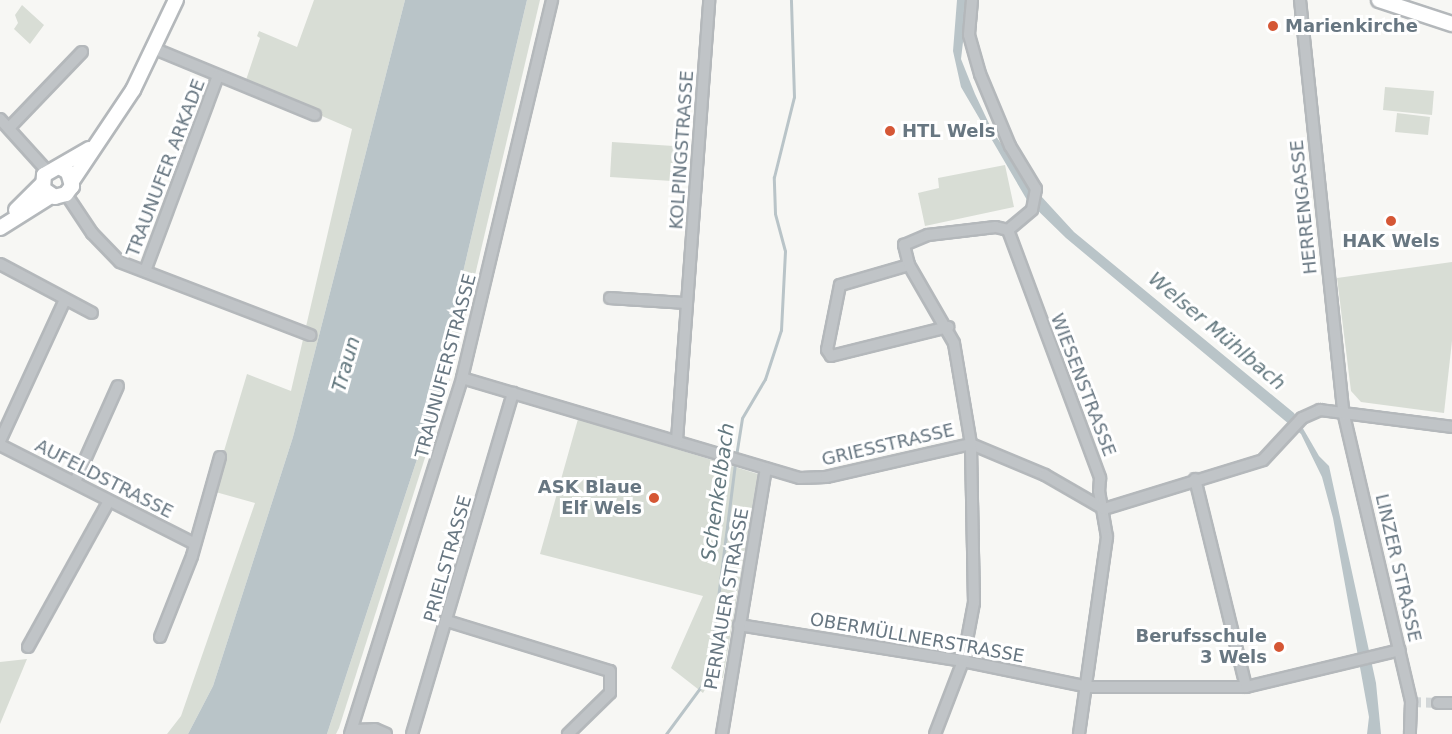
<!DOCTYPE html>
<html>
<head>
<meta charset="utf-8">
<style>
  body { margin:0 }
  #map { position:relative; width:1452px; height:734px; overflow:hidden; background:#f7f7f4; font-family:"DejaVu Sans",sans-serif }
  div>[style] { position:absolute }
  .green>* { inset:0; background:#d8ddd5 }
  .water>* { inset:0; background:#b9c4c8 }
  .stream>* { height:3px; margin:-1.5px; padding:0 1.5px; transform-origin:1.5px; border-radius:1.5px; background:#b9c4c8 }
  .minor-tunnel>* { height:10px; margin-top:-5px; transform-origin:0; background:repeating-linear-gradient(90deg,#d3d7d8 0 10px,transparent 0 15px) }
  .roads { filter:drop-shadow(2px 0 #b4b8bb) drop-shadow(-2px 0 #b4b8bb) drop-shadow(0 2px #b4b8bb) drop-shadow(0 -2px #b4b8bb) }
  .minor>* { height:10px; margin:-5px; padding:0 5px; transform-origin:5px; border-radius:5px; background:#c0c4c7 }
  .major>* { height:14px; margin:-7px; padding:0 7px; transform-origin:7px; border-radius:7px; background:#fff }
  .dots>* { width:16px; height:16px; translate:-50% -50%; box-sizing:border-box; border:3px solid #fff; border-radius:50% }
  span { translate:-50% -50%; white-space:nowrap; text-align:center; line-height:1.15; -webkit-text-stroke:6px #fff; paint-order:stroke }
  .poi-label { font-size:18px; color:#687782; font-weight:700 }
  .left { translate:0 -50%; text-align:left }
  .right { translate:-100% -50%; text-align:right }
  .street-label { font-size:18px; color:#687782 }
  .water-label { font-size:20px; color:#63787f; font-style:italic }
</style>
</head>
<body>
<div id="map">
  <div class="green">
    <i style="clip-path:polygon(314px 0,405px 0,293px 437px,213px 686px,188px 734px,167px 734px,181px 716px,255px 503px,212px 491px,247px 374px,291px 391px,352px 129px,245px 83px,260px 38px,257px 36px,259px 31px,297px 47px)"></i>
    <i style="clip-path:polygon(527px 0,540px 0,454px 364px,441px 384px,437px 383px)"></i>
    <i style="clip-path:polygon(22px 5px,44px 25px,30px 44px,14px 29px,18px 23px,15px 15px)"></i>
    <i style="clip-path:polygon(1385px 87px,1434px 91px,1432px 115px,1383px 110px)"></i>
    <i style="clip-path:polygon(1397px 113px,1430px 117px,1428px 135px,1395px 132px)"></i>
    <i style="clip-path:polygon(612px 142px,689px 147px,687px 182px,610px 177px)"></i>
    <i style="clip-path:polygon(1005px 165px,1014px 207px,925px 226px,918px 193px,939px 188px,938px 178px)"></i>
    <i style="clip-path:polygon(1452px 262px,1452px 341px,1444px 413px,1361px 402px,1351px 391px,1337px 278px)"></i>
    <i style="clip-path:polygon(451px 376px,339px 728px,336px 734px,327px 734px,421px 447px)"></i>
    <i style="clip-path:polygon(578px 419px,758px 474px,723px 678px,712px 677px,703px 693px,671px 668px,703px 596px,540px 554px)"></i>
    <i style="clip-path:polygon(27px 659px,0 724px,0 662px)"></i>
  </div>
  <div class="water">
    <i style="clip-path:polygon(405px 0,527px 0,437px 383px,436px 390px,443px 392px,421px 447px,327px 734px,188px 734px,213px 686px,293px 437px)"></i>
    <i style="clip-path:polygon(957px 0,968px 0,961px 59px,975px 94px,993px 132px,1029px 183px,1074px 232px,1294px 413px,1319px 456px,1329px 466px,1376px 683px,1381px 734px,1367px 734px,1369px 717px,1333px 518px,1322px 477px,1301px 434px,1066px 238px,1027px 200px,961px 87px,953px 51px)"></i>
  </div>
  <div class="stream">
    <i style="left:736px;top:456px;width:38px;rotate:-81deg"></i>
    <i style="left:742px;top:418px;width:45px;rotate:-59.5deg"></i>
    <i style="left:765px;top:379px;width:52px;rotate:-71.9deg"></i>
    <i style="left:781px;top:330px;width:79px;rotate:-87.1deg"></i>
    <i style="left:785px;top:251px;width:39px;rotate:-105deg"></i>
    <i style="left:775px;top:213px;width:36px;rotate:-92deg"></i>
    <i style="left:774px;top:177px;width:82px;rotate:-76deg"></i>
    <i style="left:794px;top:97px;width:97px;rotate:-91.8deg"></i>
    <i style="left:666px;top:734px;width:71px;rotate:-53.6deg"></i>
    <i style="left:708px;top:677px;width:217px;rotate:-82.8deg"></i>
  </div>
  <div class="minor-tunnel">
    <i style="left:1411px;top:702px;width:27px;rotate:2deg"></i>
  </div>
  <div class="roads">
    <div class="minor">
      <i style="left:972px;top:0;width:35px;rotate:95deg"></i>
      <i style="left:969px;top:35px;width:41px;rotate:74.2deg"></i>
      <i style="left:980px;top:74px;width:78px;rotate:67.4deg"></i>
      <i style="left:1010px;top:146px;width:50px;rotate:58.8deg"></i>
      <i style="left:1036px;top:189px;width:21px;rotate:101deg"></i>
      <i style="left:1032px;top:210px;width:31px;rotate:140deg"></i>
      <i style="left:1300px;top:0;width:413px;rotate:84deg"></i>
      <i style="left:1343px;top:411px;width:299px;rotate:76.8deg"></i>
      <i style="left:1411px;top:702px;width:32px;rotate:92deg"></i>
      <i style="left:155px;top:49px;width:173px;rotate:22.4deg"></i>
      <i style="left:0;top:119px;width:70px;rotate:47.9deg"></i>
      <i style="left:10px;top:127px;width:104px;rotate:-46.2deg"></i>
      <i style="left:66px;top:194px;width:47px;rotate:56.3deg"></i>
      <i style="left:92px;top:233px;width:40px;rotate:46deg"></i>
      <i style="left:120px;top:262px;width:204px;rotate:21deg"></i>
      <i style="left:1008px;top:230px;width:265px;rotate:69.6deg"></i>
      <i style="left:1100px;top:478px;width:13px;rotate:94deg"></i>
      <i style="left:1099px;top:491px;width:47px;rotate:80.1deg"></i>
      <i style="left:1107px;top:537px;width:199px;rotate:98.1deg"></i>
      <i style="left:0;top:264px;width:104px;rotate:28deg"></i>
      <i style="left:909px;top:265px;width:72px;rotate:163.8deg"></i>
      <i style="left:840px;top:285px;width:66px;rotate:101.3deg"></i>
      <i style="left:827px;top:350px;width:7px;rotate:56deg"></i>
      <i style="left:831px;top:356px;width:121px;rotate:-13.9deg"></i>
      <i style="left:145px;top:271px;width:208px;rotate:-69.5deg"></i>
      <i style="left:610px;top:298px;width:76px;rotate:3.8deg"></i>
      <i style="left:462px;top:378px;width:352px;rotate:16.5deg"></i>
      <i style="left:800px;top:478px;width:26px;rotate:-2deg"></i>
      <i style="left:826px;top:477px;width:149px;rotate:-12.8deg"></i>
      <i style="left:971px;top:444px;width:80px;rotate:22.7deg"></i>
      <i style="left:1045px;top:475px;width:68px;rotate:30deg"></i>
      <i style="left:677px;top:440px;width:441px;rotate:-85.8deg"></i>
      <i style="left:0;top:441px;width:155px;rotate:-65.3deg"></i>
      <i style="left:0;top:445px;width:216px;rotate:26.9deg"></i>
      <i style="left:1195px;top:479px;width:214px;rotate:76.2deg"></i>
      <i style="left:75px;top:482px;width:105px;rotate:-65.9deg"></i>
      <i style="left:1104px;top:509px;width:166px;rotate:-17.1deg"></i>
      <i style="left:1263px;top:460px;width:57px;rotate:-47.1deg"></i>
      <i style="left:1302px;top:418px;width:20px;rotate:-24deg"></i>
      <i style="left:1320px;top:410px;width:133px;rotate:7.3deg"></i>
      <i style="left:447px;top:621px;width:170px;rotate:17.1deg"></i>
      <i style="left:610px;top:671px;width:22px;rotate:90deg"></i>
      <i style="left:610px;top:693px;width:59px;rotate:135.7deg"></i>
      <i style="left:739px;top:625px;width:227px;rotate:9.1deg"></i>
      <i style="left:963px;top:661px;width:129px;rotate:11.7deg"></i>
      <i style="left:1089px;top:687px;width:157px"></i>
      <i style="left:1246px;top:687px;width:158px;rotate:-13.5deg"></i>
      <i style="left:160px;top:637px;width:87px;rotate:-68.4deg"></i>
      <i style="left:192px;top:556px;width:103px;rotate:-74.2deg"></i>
      <i style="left:28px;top:647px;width:167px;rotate:-61deg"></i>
      <i style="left:1438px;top:703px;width:14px"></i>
      <i style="left:352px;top:730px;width:23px;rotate:-2deg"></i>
      <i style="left:375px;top:729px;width:12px;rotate:24deg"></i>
      <i style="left:350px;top:734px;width:373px;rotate:-72.5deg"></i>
      <i style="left:462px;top:378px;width:389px;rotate:-76.6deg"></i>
      <i style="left:412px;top:734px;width:356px;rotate:-73.5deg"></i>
      <i style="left:722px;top:734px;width:269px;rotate:-80.6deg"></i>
      <i style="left:935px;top:734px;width:78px;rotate:-69deg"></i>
      <i style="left:963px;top:661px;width:59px;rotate:-79.3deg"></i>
      <i style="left:974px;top:603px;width:159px;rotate:-91.1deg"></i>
      <i style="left:971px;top:444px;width:102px;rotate:-99.6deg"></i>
      <i style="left:954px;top:343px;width:90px;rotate:-120deg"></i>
      <i style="left:909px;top:265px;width:21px;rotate:-104deg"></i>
      <i style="left:904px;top:245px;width:26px;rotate:-23deg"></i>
      <i style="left:928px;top:235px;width:68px;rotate:-6.7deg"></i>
      <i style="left:996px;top:227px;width:12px;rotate:14deg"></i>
    </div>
    <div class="major">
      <i style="left:1379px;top:0;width:77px;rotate:18.2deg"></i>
      <i style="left:59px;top:167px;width:10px;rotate:29deg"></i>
      <i style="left:68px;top:172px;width:15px;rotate:74deg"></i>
      <i style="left:72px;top:186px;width:10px;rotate:127deg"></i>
      <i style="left:66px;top:194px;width:11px;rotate:165deg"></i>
      <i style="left:55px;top:197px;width:14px;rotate:-146deg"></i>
      <i style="left:43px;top:189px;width:14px;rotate:-86deg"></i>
      <i style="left:44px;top:175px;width:52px;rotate:-30deg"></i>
      <i style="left:72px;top:181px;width:110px;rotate:-56.2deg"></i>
      <i style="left:133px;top:90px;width:100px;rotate:-64.5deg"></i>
      <i style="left:16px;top:210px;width:37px;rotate:-45deg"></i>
      <i style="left:0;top:228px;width:60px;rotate:-32.1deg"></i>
    </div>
  </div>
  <div class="dots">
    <i style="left:1273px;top:26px;background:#d55735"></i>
    <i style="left:890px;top:131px;background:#d55735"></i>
    <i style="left:1391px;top:221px;background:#d55735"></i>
    <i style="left:654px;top:498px;background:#d55735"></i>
    <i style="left:1279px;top:647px;background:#d55735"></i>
  </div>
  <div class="poi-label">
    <span class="left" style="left:1285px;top:26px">Marienkirche</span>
    <span class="left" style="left:902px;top:131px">HTL Wels</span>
    <span style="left:1391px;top:241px">HAK Wels</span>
    <span class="right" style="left:642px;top:498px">ASK Blaue<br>Elf Wels</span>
    <span class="right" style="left:1267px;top:647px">Berufsschule<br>3 Wels</span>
  </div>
  <div class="street-label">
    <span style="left:682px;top:150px;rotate:-86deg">KOLPINGSTRASSE</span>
    <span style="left:166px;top:168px;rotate:-69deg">TRAUNUFER ARKADE</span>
    <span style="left:1304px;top:207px;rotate:-96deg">HERRENGASSE</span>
    <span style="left:446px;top:366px;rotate:-75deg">TRAUNUFERSTRASSE</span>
    <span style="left:1083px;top:385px;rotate:69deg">WIESENSTRASSE</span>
    <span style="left:888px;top:445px;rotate:-13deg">GRIESSTRASSE</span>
    <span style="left:104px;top:479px;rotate:27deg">AUFELDSTRASSE</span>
    <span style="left:448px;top:559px;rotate:-74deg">PRIELSTRASSE</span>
    <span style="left:1398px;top:568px;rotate:77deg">LINZER STRASSE</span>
    <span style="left:727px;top:599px;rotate:-80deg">PERNAUER STRASSE</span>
    <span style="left:917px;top:638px;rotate:10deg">OBERMÜLLNERSTRASSE</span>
  </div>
  <div class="water-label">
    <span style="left:1217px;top:331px;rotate:40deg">Welser Mühlbach</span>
    <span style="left:346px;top:364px;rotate:-74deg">Traun</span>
    <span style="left:718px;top:492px;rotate:-82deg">Schenkelbach</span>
  </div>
</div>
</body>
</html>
